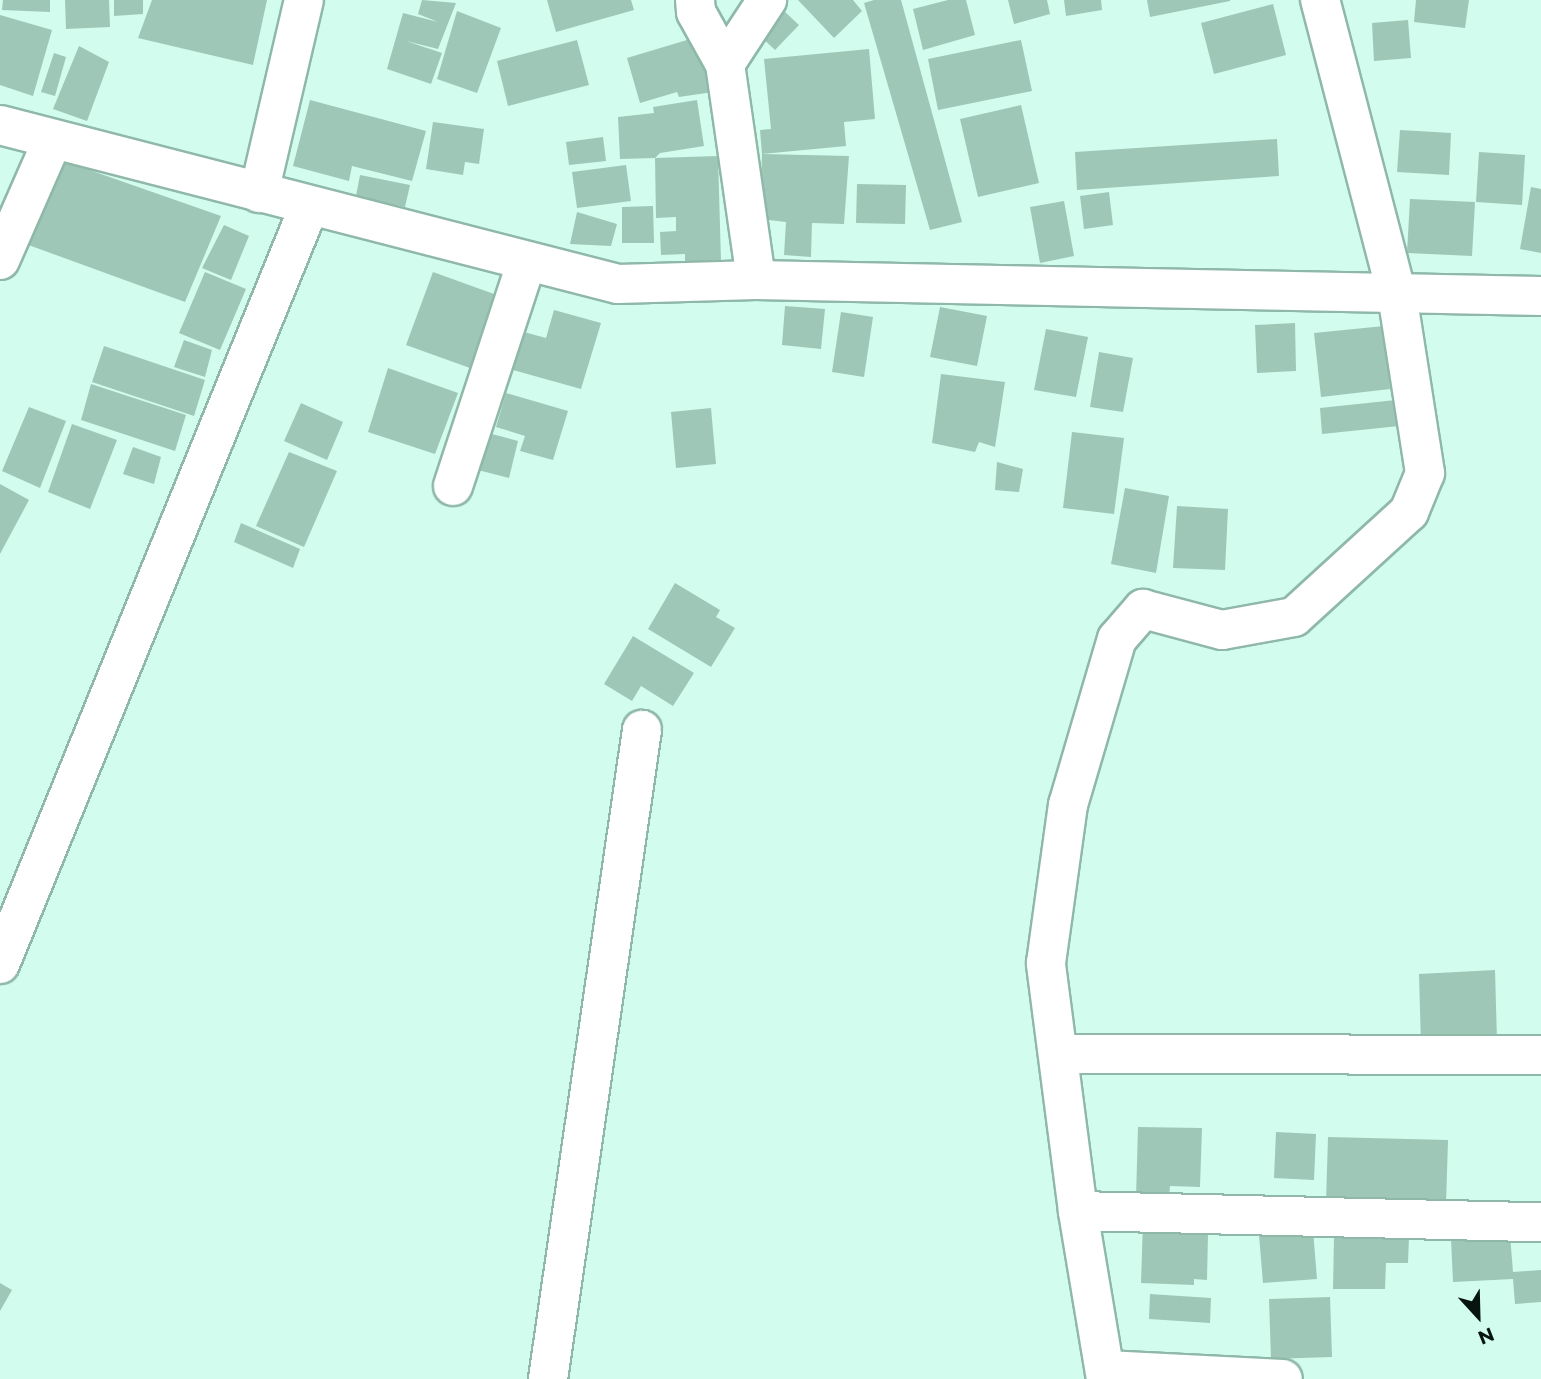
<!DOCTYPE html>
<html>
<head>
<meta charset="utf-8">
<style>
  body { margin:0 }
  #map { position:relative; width:1541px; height:1379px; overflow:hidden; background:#d2fced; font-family:Montserrat,sans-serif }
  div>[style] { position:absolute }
  .building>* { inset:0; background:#9ec7b8 }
  .roads { filter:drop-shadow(2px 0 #8fb8a9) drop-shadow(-2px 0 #8fb8a9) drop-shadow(0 2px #8fb8a9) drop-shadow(0 -2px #8fb8a9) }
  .minor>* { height:38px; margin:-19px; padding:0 19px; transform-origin:19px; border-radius:19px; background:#fff }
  span { translate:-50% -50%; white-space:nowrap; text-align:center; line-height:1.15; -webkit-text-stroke:5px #d2fced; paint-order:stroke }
  .north { position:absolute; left:1443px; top:1281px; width:70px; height:70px; -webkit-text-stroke:5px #d2fced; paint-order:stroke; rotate:158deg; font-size:19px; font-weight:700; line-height:28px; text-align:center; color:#061510 }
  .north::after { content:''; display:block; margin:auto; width:24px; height:32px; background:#061510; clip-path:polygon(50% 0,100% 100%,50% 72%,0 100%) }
</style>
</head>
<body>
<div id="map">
  <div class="building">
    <i style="clip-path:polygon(3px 0,50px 0,50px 12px,2px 10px)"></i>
    <i style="clip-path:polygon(65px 0,109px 0,110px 27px,66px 29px)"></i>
    <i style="clip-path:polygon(114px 0,143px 0,143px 14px,114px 16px)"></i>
    <i style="clip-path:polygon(152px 0,267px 0,253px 65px,138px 38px)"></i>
    <i style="clip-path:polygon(422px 0,456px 3px,438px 49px,406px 41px,442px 53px,431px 84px,387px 69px,403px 13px,438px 22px,418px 14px)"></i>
    <i style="clip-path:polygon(547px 0,631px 0,634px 10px,556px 32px)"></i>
    <i style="clip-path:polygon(798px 0,853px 0,862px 11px,834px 38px)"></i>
    <i style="clip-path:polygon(874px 0,901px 0,962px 222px,930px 230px,864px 3px)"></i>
    <i style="clip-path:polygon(948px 0,966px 0,975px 35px,923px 50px,913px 9px)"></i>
    <i style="clip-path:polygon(1008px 0,1047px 0,1050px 14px,1014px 24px)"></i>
    <i style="clip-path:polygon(1064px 0,1101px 0,1102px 10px,1066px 16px)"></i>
    <i style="clip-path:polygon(1147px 0,1230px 0,1230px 1px,1150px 17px)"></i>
    <i style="clip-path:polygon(1416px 0,1469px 0,1465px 28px,1414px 22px)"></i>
    <i style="clip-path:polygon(1273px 4px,1286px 55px,1214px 74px,1201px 23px)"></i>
    <i style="clip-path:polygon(457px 11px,501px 28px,477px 93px,437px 79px)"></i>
    <i style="clip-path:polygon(784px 11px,799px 25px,775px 50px,760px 36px)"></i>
    <i style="clip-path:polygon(0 15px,52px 30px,33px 96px,0 85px)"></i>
    <i style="clip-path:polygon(1408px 20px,1411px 58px,1374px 61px,1372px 23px)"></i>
    <i style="clip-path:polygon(697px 37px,713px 92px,679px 97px,677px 92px,640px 103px,627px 58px)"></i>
    <i style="clip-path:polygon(577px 40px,589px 85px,508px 106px,497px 61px)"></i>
    <i style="clip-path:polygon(1021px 40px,1032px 91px,938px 110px,928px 59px)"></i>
    <i style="clip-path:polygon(79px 46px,109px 62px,87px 121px,53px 109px)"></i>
    <i style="clip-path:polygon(869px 49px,875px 119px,844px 122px,846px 146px,762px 154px,760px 130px,771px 129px,764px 59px)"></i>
    <i style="clip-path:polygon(54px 53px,66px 57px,55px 96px,41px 92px)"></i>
    <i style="clip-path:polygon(310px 100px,426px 131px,412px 181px,352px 166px,349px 181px,293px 166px)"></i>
    <i style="clip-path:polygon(697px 100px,704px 146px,660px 153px,655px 158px,620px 159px,618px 117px,654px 113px,653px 107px)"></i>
    <i style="clip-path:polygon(1021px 105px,1039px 183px,978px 197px,960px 119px)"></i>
    <i style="clip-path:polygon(433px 122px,484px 129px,479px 164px,465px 162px,463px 175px,426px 169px)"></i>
    <i style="clip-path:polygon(1400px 130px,1451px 133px,1449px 175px,1397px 172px)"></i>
    <i style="clip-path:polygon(603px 137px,606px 161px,569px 165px,566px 142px)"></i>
    <i style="clip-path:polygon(1277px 139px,1279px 176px,1077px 190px,1075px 152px)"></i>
    <i style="clip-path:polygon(1479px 152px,1525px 155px,1522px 205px,1476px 202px)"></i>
    <i style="clip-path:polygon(762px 154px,849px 156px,844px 224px,812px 223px,811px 257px,784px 255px,786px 222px,760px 219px)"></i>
    <i style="clip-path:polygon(718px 156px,721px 261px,685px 262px,685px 254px,661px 255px,660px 232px,676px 231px,676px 217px,656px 218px,655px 158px)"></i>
    <i style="clip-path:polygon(58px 159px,221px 216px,185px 302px,23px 243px)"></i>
    <i style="clip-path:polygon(626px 165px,631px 201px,577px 208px,572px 172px)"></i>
    <i style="clip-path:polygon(360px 175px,410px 185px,405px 207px,356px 196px)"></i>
    <i style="clip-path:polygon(857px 184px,906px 185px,905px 224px,856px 223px)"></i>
    <i style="clip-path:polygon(1531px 187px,1541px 189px,1541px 253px,1520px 249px)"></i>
    <i style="clip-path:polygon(1109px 192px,1113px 225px,1084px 229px,1080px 196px)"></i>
    <i style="clip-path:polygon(1410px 199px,1475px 202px,1472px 256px,1407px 253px)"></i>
    <i style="clip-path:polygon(1064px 201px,1074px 256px,1040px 263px,1030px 207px)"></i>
    <i style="clip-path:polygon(653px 206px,654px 243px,622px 243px,622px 207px)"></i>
    <i style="clip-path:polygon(577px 212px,617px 224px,611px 246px,570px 244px)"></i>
    <i style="clip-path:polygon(224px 225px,249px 236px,231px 280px,202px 268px)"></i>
    <i style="clip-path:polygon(205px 272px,246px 289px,220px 350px,179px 333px)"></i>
    <i style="clip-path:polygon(433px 272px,494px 294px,470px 368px,406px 345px)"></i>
    <i style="clip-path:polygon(785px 306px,825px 309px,821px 349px,782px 345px)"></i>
    <i style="clip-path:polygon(940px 307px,987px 316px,977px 366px,930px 357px)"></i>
    <i style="clip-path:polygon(554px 310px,601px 323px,581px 389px,513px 370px,524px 332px,546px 338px)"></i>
    <i style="clip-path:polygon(841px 312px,873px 317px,864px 377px,832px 372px)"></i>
    <i style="clip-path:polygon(1295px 323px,1296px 371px,1257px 373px,1255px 325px)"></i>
    <i style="clip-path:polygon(1384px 326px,1390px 389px,1321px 397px,1314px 333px)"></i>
    <i style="clip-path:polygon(1046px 329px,1088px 337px,1076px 397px,1034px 390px)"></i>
    <i style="clip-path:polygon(184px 340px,212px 350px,205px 377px,174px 367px)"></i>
    <i style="clip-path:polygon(104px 346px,205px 380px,194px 416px,92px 382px)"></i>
    <i style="clip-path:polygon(1099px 352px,1133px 358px,1123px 412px,1090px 407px)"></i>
    <i style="clip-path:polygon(388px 368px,458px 393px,435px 454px,368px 432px)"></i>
    <i style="clip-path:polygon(941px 374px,1005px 382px,995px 447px,979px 442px,975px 452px,932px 443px)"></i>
    <i style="clip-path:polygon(91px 384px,186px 415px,175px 451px,81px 420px)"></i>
    <i style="clip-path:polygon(506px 393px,568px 411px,553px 460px,520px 451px,525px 436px,496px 427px)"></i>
    <i style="clip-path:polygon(1396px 400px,1399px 426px,1322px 434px,1320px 408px)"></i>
    <i style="clip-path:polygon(301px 403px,343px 422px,327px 460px,284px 441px)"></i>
    <i style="clip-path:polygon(29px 407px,66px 421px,40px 488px,2px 471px)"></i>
    <i style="clip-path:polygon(711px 408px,716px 464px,676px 468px,671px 412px)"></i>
    <i style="clip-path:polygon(72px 424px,117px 440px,90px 509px,48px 492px)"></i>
    <i style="clip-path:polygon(1072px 432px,1124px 438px,1114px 514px,1063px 508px)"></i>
    <i style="clip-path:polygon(488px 433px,518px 441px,509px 478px,478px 470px)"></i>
    <i style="clip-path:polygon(133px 447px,161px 457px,154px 484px,123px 474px)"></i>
    <i style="clip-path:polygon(289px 452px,337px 471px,304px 547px,256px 526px)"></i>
    <i style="clip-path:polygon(997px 462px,1023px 469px,1019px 492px,995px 490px)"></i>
    <i style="clip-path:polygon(0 484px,29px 500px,0 554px)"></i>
    <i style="clip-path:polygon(1125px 488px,1169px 496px,1156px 573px,1111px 564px)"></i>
    <i style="clip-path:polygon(1177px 506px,1228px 509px,1225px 570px,1173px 568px)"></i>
    <i style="clip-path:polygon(241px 523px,300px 549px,293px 568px,234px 542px)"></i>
    <i style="clip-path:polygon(675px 583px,720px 610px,716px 617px,735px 628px,711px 667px,648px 629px)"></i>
    <i style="clip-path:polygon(633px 636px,694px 673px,673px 706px,641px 686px,632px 701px,604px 684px)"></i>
    <i style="clip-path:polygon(1495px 970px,1497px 1041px,1421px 1045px,1419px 974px)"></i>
    <i style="clip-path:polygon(1138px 1127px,1202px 1128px,1200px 1187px,1170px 1186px,1169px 1198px,1136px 1198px)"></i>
    <i style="clip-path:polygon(1276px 1132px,1316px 1134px,1314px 1180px,1274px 1178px)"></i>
    <i style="clip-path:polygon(1328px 1137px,1448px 1140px,1446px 1205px,1326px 1202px)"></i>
    <i style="clip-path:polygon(1143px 1221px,1193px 1223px,1193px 1235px,1208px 1235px,1207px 1280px,1194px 1279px,1194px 1285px,1141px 1283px)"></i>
    <i style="clip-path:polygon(1313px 1230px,1317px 1279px,1263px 1283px,1259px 1235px)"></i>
    <i style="clip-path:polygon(1510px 1235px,1513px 1272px,1541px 1270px,1541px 1302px,1515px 1304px,1513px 1279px,1453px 1282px,1451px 1239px)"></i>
    <i style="clip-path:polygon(1334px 1237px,1409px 1237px,1408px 1263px,1386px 1263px,1385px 1289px,1333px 1289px)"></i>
    <i style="clip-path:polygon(0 1283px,12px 1290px,0 1311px)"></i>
    <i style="clip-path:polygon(1150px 1294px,1211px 1298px,1210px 1323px,1149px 1319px)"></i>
    <i style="clip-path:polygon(1330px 1297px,1332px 1357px,1271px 1359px,1269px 1299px)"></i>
  </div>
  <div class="roads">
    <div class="minor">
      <i style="left:695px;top:0;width:12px;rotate:85deg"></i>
      <i style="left:696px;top:12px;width:60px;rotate:60.9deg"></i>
      <i style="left:725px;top:64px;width:218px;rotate:81.8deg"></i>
      <i style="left:725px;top:64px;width:77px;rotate:-56.7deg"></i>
      <i style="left:0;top:125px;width:638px;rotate:14.43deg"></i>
      <i style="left:618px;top:284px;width:138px;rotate:-1.7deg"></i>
      <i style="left:756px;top:280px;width:785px;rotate:1.17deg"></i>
      <i style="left:259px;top:193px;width:198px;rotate:-76.9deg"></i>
      <i style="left:0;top:260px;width:132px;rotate:-66.3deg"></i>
      <i style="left:453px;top:486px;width:234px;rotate:-71.8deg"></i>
      <i style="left:0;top:964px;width:818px;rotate:-67.8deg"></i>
      <i style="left:1058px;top:1054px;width:483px;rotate:0.1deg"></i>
      <i style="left:1078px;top:1211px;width:463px;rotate:1.4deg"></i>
      <i style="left:1105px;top:1370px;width:178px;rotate:2.9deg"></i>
      <i style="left:548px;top:1379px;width:656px;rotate:-81.76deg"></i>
      <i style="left:1106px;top:1379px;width:170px;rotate:-99.5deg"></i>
      <i style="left:1078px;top:1211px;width:250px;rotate:-97.4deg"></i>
      <i style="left:1046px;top:963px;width:160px;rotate:-82.1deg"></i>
      <i style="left:1068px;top:805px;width:173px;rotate:-73.6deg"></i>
      <i style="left:1117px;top:639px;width:40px;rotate:-49deg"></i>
      <i style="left:1143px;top:609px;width:82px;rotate:14.9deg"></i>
      <i style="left:1222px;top:630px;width:73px;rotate:-10.2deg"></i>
      <i style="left:1294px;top:617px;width:156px;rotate:-42.4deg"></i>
      <i style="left:1409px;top:512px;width:42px;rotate:-67.7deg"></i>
      <i style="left:1425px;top:473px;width:180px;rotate:-98.9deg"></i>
      <i style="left:1397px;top:295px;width:305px;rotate:-104.6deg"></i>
    </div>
  </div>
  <div class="north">N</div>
</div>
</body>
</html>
